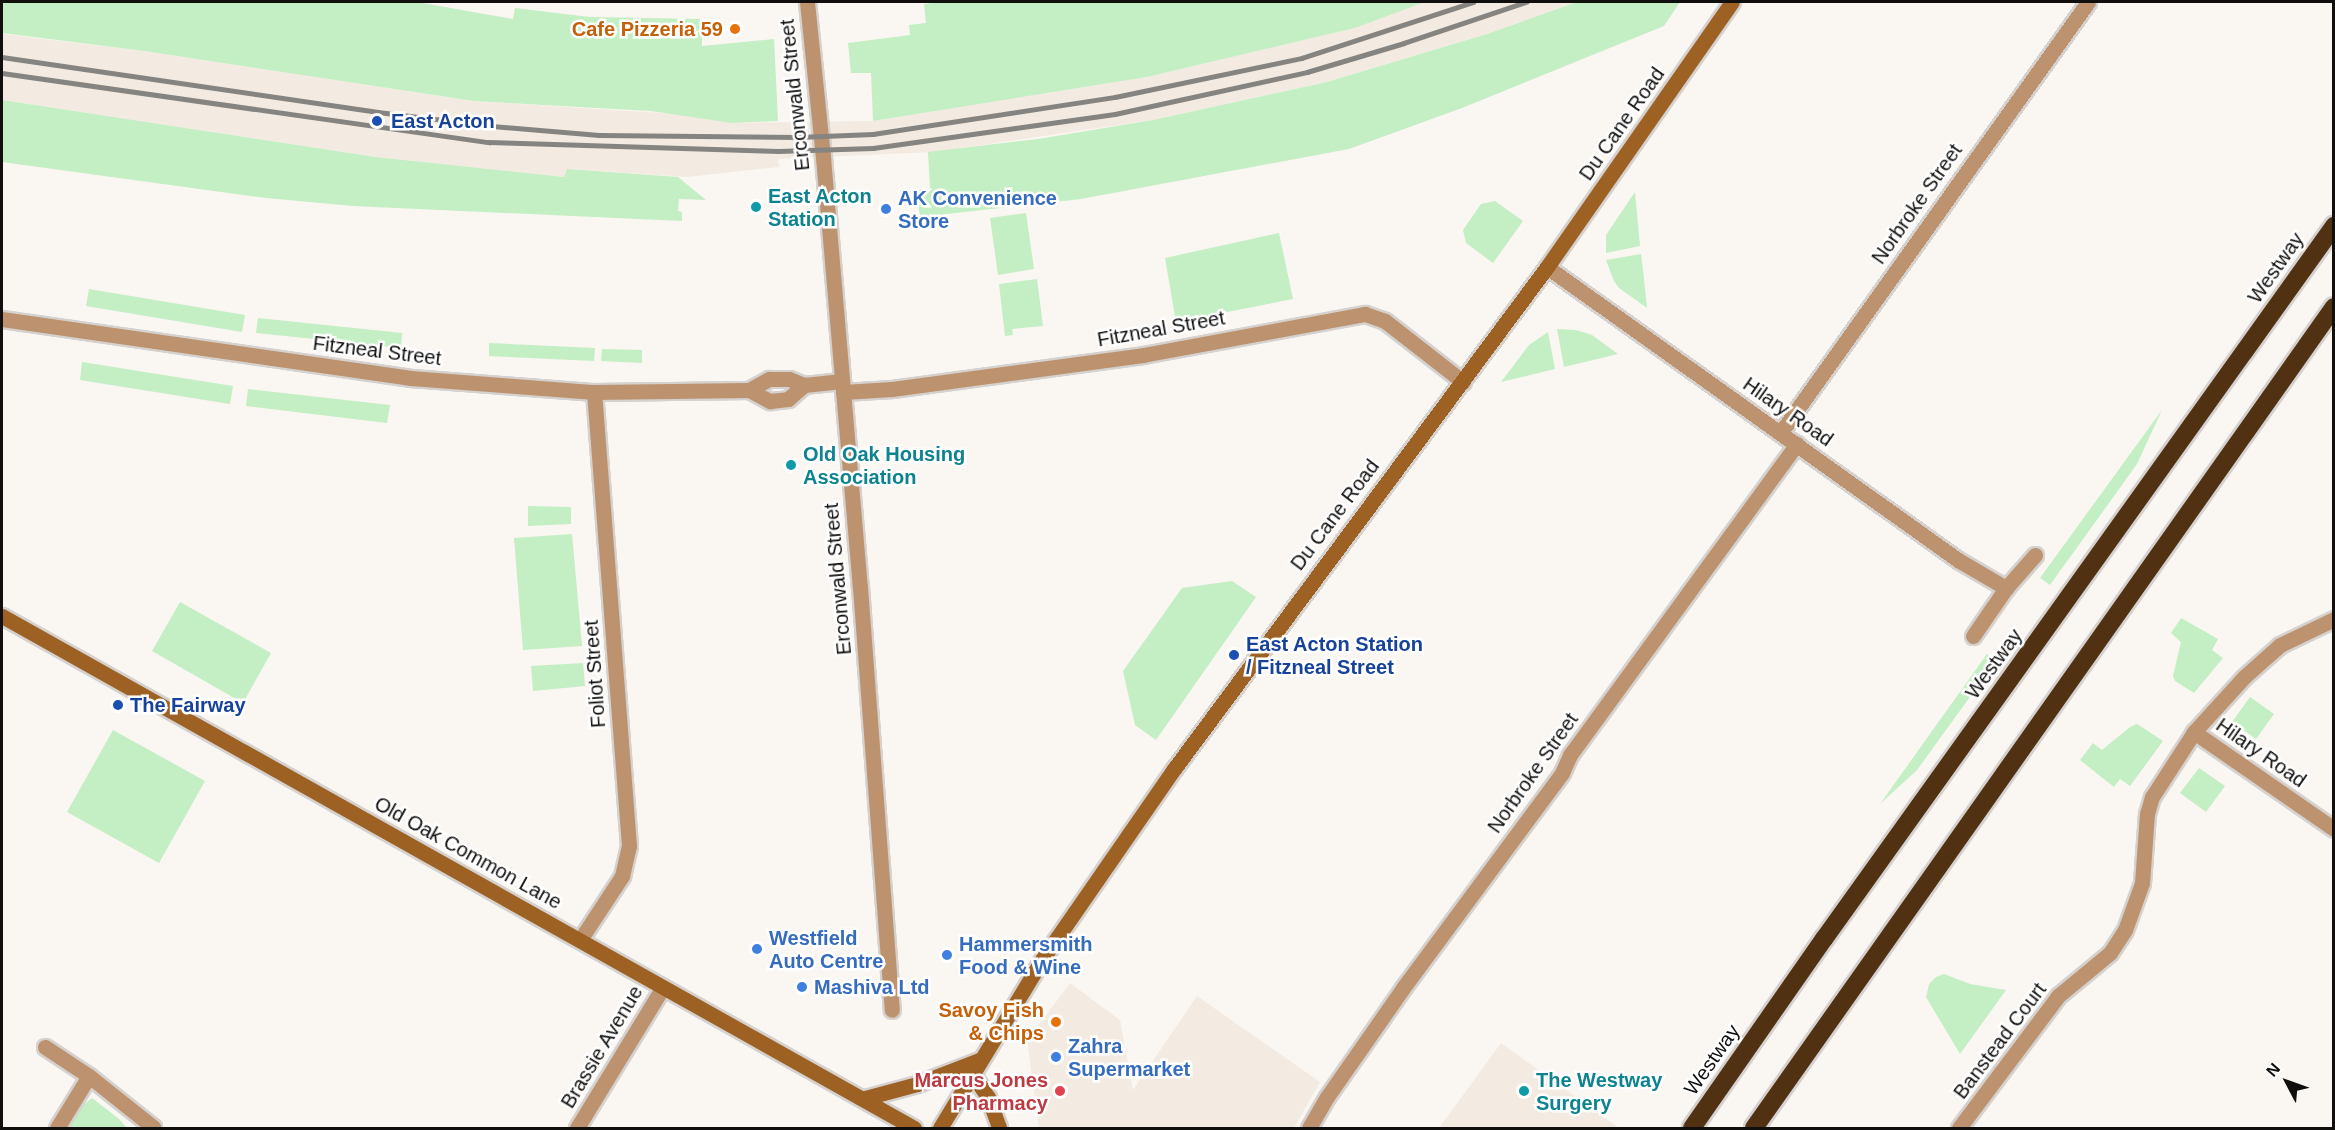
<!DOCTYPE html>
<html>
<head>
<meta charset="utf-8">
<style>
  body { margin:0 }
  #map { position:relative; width:2335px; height:1130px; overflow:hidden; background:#faf6f2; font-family:Helvetica,sans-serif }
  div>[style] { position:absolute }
  .built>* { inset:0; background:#f3ebe1 }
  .green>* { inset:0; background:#c4eec3 }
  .roads { filter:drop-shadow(2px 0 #d5d1ce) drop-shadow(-2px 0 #d5d1ce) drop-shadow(0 2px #d5d1ce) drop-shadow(0 -2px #d5d1ce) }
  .street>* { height:15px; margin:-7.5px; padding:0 7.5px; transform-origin:7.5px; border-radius:7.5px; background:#bc936e }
  .secondary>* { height:15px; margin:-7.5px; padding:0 7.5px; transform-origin:7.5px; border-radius:7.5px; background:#9c6123 }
  .highway>* { height:18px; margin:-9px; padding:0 9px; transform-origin:9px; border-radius:9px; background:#503112 }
  .rail>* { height:4.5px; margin:-2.25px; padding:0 2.25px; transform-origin:2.25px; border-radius:2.25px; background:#868481 }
  .dots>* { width:16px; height:16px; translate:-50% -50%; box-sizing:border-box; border:3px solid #fff; border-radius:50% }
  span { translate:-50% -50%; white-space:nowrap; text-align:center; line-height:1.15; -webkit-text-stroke:5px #fff; paint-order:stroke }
  .food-label { font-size:20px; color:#c56008; font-weight:700 }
  .right { translate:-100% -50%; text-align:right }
  .street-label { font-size:20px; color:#100f0e }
  .transit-label { font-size:20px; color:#164399; font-weight:700 }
  .left { translate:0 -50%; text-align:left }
  .culture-label { font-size:20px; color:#0d838f; font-weight:700 }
  .shop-label { font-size:20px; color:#366cbe; font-weight:700 }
  .health-label { font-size:20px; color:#be3a42; font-weight:700 }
  .frame { position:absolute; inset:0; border:3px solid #100f0e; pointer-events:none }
  .north { position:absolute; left:2257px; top:1052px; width:60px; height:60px; -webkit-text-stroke:4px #fff; paint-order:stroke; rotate:311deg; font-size:16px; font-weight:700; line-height:24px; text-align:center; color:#100f0e }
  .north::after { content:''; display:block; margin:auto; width:21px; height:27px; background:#100f0e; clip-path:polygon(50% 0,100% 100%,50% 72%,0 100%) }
</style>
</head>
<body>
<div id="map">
  <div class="built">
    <i style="clip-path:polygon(1425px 2px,1577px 2px,1487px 34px,1327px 82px,1153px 120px,933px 152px,778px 159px,779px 167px,686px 177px,568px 169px,564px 177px,376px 157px,2px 100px,2px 34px,144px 51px,474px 101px,727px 117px,733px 123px,873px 121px,1147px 77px,1355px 28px)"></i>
    <i style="clip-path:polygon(1070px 983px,1120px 1020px,1133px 1090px,1197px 996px,1320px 1082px,1294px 1128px,1039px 1128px,1027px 1041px)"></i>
    <i style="clip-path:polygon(1501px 1043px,1619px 1128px,1439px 1128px)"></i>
  </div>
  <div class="green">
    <i style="clip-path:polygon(2px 2px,417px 2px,513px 19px,515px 8px,590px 17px,702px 19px,702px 46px,774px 39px,778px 121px,732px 123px,651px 111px,474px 101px,144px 51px,2px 33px)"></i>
    <i style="clip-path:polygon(940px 2px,1425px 2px,1355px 28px,1147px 77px,873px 121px,871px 73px,851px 73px,848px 43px,910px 35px,909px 25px,926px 23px,924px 4px)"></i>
    <i style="clip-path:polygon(1577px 2px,1680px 2px,1664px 26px,1462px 108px,1349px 149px,1081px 199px,920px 217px,916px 190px,930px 188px,928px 152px,1038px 139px,1153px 120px,1327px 82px,1487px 34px)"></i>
    <i style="clip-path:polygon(2px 100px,376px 157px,564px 177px,567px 169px,678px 177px,706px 200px,679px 199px,678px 211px,682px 212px,682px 221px,353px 206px,266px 198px,2px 162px)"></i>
    <i style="clip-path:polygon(1635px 192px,1640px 246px,1606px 253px,1606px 235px)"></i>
    <i style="clip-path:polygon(1495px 201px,1523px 221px,1493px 263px,1466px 243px,1463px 230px,1481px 204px)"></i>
    <i style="clip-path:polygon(1026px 213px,1034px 269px,998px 275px,990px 218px)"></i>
    <i style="clip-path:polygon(1279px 233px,1293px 299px,1176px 322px,1165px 258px)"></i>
    <i style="clip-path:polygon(1641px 254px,1643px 270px,1647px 308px,1619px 288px,1614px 281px,1606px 260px)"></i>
    <i style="clip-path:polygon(1037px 279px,1043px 326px,1012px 329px,1013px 335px,1005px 336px,999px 284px)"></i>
    <i style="clip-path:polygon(89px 289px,245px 315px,242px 332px,86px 306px)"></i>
    <i style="clip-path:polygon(258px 318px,402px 333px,401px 348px,256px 333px)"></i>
    <i style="clip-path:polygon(1557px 329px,1576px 330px,1592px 335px,1618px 354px,1564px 367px)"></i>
    <i style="clip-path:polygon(1548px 332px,1555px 369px,1501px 382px,1529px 345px)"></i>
    <i style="clip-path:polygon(489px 343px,595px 348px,594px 361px,489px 356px)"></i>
    <i style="clip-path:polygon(602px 349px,642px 350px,642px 363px,601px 361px)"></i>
    <i style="clip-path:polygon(82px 362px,233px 386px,230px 404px,80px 380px)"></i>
    <i style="clip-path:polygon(248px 389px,390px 405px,387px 423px,246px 406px)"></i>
    <i style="clip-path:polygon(2162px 410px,2137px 464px,2050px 585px,2040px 578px)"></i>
    <i style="clip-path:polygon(528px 506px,571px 507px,571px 524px,528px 526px)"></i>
    <i style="clip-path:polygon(572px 534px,582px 646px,523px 650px,514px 538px)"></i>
    <i style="clip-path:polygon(1232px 581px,1256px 597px,1156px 740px,1135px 725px,1123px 671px,1182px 588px)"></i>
    <i style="clip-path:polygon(180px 602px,271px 653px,243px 703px,152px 651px)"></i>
    <i style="clip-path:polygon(2181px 618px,2218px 639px,2212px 650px,2223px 658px,2194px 693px,2175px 681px,2173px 676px,2181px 642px,2171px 633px)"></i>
    <i style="clip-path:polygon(1987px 654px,1996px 661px,1917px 770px,1880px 804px)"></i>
    <i style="clip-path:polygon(583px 663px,585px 686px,533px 691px,531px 666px)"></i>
    <i style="clip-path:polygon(2250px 697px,2274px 714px,2256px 739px,2232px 722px)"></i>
    <i style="clip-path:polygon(2137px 724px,2163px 741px,2130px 786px,2120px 779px,2114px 787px,2080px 760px,2093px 743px,2102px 750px,2130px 727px)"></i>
    <i style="clip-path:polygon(113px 730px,205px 781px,159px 863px,67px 812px)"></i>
    <i style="clip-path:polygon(2199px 768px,2225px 786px,2206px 812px,2180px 793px)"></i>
    <i style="clip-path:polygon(1944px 974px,1970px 984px,2006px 990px,1960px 1054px,1926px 997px,1929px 984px,1936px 977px)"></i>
    <i style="clip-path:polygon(92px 1098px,119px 1119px,127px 1128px,68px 1128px,83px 1105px)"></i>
  </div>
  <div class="roads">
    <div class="street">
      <i style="left:807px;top:2px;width:156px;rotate:84.1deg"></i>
      <i style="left:823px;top:157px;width:432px;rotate:85.1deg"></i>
      <i style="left:860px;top:587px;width:424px;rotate:85.7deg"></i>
      <i style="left:1547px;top:267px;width:505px;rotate:35.48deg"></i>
      <i style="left:1958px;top:560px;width:56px;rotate:30.3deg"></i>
      <i style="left:2px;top:319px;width:413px;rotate:8.2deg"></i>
      <i style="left:411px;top:378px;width:184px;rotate:4.4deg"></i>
      <i style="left:594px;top:392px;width:155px;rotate:-0.7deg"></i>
      <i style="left:749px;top:390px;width:23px;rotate:-29deg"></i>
      <i style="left:769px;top:379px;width:20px"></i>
      <i style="left:789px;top:379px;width:16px;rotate:22deg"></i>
      <i style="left:804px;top:385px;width:38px;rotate:-6deg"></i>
      <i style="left:749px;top:390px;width:24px;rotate:28deg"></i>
      <i style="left:770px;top:401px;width:18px;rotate:-6deg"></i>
      <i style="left:788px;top:399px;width:21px;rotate:-41deg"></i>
      <i style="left:843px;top:392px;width:49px;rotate:-3.5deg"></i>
      <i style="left:892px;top:389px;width:253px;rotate:-7.7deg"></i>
      <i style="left:1143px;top:355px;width:226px;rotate:-10.5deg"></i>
      <i style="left:1365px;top:314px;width:21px;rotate:19deg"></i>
      <i style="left:1385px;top:321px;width:99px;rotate:38deg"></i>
      <i style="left:1781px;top:432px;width:528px;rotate:-54.47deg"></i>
      <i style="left:1973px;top:636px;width:58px;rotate:-55.5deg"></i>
      <i style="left:2006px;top:588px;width:44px;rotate:-48.7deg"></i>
      <i style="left:2194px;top:732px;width:170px;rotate:34.7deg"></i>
      <i style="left:580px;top:940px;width:77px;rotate:-56.7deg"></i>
      <i style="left:622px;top:876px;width:31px;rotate:-77deg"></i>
      <i style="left:629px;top:846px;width:455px;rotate:-94.4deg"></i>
      <i style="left:45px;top:1047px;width:53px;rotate:33.4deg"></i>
      <i style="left:57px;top:1128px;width:61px;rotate:-58.4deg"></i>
      <i style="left:89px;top:1076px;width:82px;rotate:38.6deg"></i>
      <i style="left:153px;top:1127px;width:1px;rotate:135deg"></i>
      <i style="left:577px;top:1128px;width:165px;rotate:-58.6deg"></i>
      <i style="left:1309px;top:1128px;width:36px;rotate:-60deg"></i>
      <i style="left:1327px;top:1097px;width:133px;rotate:-55.1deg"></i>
      <i style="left:1403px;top:988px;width:267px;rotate:-53.5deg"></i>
      <i style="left:1562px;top:773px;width:20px;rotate:-66deg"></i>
      <i style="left:1570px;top:755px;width:385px;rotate:-53.9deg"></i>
      <i style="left:1959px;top:1128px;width:165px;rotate:-53.1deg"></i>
      <i style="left:2058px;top:996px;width:67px;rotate:-39.6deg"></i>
      <i style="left:2110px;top:953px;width:27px;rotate:-57deg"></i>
      <i style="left:2125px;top:930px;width:50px;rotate:-70.1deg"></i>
      <i style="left:2142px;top:883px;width:69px;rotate:-85.9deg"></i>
      <i style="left:2147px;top:814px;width:18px;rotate:-74deg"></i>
      <i style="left:2152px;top:797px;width:77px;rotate:-57.1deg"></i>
      <i style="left:2194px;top:732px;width:74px;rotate:-47.7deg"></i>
      <i style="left:2244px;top:677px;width:48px;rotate:-41.6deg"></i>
      <i style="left:2280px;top:645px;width:60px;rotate:-25.7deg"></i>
    </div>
    <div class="secondary">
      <i style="left:2px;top:616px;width:1046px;rotate:29.31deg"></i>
      <i style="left:973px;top:1075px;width:27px;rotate:56deg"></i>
      <i style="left:988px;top:1097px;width:33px;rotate:70deg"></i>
      <i style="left:865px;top:1098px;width:54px;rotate:-15.1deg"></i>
      <i style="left:917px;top:1084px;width:66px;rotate:-21.2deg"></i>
      <i style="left:940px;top:1128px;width:199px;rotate:-58.8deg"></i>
      <i style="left:1043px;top:958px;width:230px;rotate:-55.3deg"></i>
      <i style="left:1174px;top:769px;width:625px;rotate:-53.39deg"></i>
      <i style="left:1547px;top:267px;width:323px;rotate:-55.1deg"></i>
    </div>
    <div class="highway">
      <i style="left:1692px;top:1128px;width:231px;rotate:-55.1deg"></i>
      <i style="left:1824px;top:939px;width:877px;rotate:-54.42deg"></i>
      <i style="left:1754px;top:1128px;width:1005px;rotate:-54.76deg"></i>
    </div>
  </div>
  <div class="rail">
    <i style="left:2px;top:57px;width:380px;rotate:8.3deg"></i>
    <i style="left:378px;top:112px;width:115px;rotate:7deg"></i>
    <i style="left:492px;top:126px;width:107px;rotate:4.8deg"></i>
    <i style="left:599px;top:135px;width:199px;rotate:0.6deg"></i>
    <i style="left:798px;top:137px;width:75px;rotate:-2.3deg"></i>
    <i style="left:873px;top:134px;width:245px;rotate:-8.7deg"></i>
    <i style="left:1115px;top:97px;width:191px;rotate:-11.8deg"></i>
    <i style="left:1302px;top:58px;width:180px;rotate:-18.1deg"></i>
    <i style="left:2px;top:73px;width:492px;rotate:8.1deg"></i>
    <i style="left:489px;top:142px;width:289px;rotate:1.8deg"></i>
    <i style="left:778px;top:151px;width:95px;rotate:-1.8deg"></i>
    <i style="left:873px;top:148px;width:244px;rotate:-8deg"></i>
    <i style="left:1115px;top:114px;width:197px;rotate:-12.3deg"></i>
    <i style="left:1307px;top:72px;width:101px;rotate:-16.6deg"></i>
    <i style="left:1404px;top:43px;width:129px;rotate:-18.6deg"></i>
  </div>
  <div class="dots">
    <i style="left:735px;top:29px;background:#e8710a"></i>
    <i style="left:377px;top:121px;background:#1a4fb4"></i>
    <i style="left:756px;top:207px;background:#0f9aa8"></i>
    <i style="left:886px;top:209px;background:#3f7fe0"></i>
    <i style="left:791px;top:465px;background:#0f9aa8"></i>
    <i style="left:1234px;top:655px;background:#1a4fb4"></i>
    <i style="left:118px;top:705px;background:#1a4fb4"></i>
    <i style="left:757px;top:949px;background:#3f7fe0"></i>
    <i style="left:947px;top:955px;background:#3f7fe0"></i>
    <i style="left:802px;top:987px;background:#3f7fe0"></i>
    <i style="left:1056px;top:1022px;background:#e8710a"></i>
    <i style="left:1056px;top:1057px;background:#3f7fe0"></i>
    <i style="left:1060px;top:1091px;background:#e0444e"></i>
    <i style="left:1524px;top:1091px;background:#0f9aa8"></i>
  </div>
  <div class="food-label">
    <span class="right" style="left:723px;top:29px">Cafe Pizzeria 59</span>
    <span class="right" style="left:1044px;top:1022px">Savoy Fish<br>&amp; Chips</span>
  </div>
  <div class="street-label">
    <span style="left:795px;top:95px;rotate:-96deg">Erconwald Street</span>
    <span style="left:1622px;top:124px;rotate:-55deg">Du Cane Road</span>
    <span style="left:1917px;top:204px;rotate:-55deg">Norbroke Street</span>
    <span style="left:2276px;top:268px;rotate:-55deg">Westway</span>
    <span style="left:1161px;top:329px;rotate:-10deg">Fitzneal Street</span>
    <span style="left:377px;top:351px;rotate:7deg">Fitzneal Street</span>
    <span style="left:1788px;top:412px;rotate:35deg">Hilary Road</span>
    <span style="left:1335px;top:515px;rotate:-53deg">Du Cane Road</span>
    <span style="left:838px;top:579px;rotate:-95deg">Erconwald Street</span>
    <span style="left:1994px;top:664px;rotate:-54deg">Westway</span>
    <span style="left:595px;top:674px;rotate:-94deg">Foliot Street</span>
    <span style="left:2261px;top:753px;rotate:35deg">Hilary Road</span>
    <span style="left:1533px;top:773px;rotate:-55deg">Norbroke Street</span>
    <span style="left:468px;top:853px;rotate:29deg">Old Oak Common Lane</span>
    <span style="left:2000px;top:1041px;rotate:-53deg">Banstead Court</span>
    <span style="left:602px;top:1047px;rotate:-59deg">Brassie Avenue</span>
    <span style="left:1712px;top:1060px;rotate:-55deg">Westway</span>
  </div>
  <div class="transit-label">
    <span class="left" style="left:391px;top:121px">East Acton</span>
    <span class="left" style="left:1246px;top:656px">East Acton Station<br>/ Fitzneal Street</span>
    <span class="left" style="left:130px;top:705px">The Fairway</span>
  </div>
  <div class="culture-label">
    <span class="left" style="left:768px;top:208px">East Acton<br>Station</span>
    <span class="left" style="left:803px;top:466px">Old Oak Housing<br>Association</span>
    <span class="left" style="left:1536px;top:1092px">The Westway<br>Surgery</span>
  </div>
  <div class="shop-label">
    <span class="left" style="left:898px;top:210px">AK Convenience<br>Store</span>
    <span class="left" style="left:769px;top:950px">Westfield<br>Auto Centre</span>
    <span class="left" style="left:959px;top:956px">Hammersmith<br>Food &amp; Wine</span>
    <span class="left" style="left:814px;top:987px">Mashiva Ltd</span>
    <span class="left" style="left:1068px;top:1058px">Zahra<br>Supermarket</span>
  </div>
  <div class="health-label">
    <span class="right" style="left:1048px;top:1092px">Marcus Jones<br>Pharmacy</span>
  </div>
  <div class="frame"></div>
  <div class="north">N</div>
</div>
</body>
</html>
